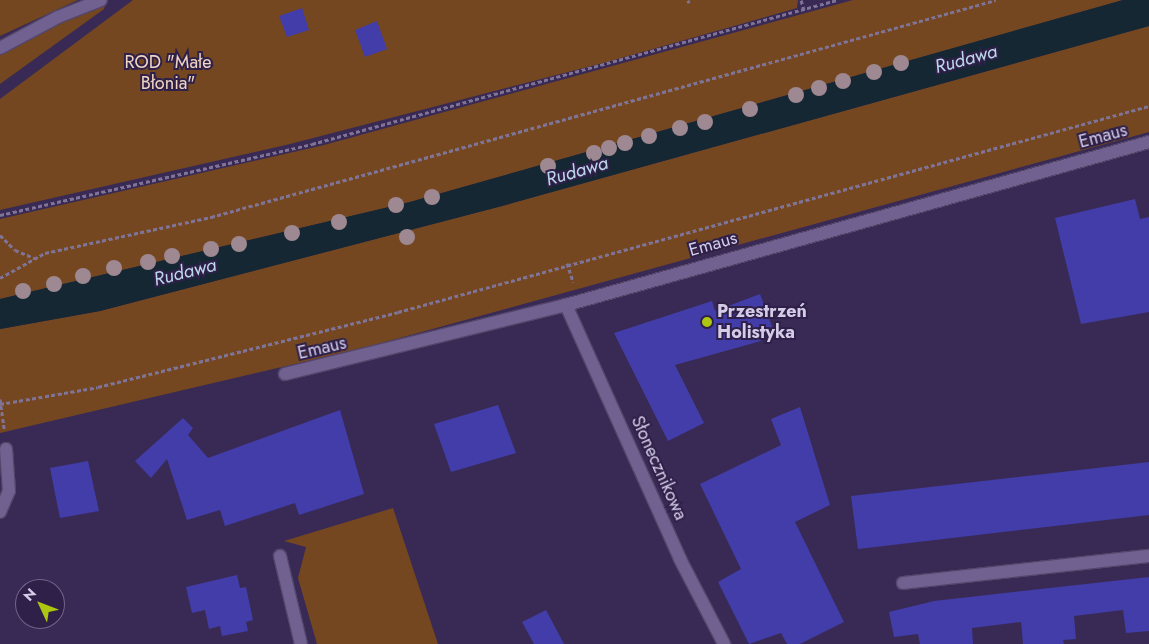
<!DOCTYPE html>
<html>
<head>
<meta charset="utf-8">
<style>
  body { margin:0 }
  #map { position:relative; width:1149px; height:644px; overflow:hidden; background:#392a55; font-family:Jost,sans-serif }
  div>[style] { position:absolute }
  .green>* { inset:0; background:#744721 }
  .water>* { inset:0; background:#142733 }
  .building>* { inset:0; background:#423da9 }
  .path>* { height:3px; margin-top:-1.5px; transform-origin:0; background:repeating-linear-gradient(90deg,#7f7497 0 4px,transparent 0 6.5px) }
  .roads { filter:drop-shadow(1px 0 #53466a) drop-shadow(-1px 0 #53466a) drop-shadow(0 1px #53466a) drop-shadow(0 -1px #53466a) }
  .lane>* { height:12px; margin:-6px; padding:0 6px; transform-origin:6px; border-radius:6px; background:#706190 }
  .street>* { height:12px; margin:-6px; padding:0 6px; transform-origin:6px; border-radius:6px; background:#706190 }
  .trees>* { width:16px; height:16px; margin:-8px; border-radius:50%; background:#9e8891 }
  .dots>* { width:14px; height:14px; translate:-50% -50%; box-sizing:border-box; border:2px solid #2f2049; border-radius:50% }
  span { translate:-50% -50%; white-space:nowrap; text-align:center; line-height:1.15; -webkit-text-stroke:4px #2f2049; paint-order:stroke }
  .park-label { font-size:18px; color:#f0d5c2 }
  .street-label { font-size:18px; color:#d5cde8 }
  .poi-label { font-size:18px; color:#d5cde8; font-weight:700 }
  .left { translate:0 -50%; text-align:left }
  .water-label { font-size:19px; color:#bcd7ea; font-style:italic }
  .north { position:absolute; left:15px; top:579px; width:50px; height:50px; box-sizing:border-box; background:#2f2049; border:1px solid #716589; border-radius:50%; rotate:313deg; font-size:14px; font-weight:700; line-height:20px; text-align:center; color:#d5cde8 }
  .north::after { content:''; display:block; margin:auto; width:18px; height:22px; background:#acc611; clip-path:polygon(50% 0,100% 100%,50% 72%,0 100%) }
</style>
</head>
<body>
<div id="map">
  <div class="green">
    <i style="clip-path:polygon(0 0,78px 0,0 36px)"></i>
    <i style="clip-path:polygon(133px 0,798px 0,797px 8px,607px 62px,290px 144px,0 210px,0 99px)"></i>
    <i style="clip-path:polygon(853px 0,1123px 0,410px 202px,0 299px,0 219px,324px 145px)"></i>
    <i style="clip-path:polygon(105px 5px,104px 9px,0 84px,0 55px,72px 16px)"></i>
    <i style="clip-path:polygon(1149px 26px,1149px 132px,367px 347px,0 433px,0 329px,100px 311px,502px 206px)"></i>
    <i style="clip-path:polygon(393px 508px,438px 644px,317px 644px,298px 578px,306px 547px,284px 541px)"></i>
  </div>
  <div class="water">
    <i style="clip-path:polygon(1123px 0,1149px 0,1149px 26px,502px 206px,100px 311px,0 329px,0 299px,410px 202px)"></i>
  </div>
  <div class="building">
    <i style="clip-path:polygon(302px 8px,309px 30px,287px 37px,279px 16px)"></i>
    <i style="clip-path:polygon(377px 21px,387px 49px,365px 57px,355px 30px)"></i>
    <i style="clip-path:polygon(1135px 199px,1140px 219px,1149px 217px,1149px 312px,1081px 324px,1055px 218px)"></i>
    <i style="clip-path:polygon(760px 294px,773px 329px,759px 334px,761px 341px,675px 365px,704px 423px,668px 441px,614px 333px,712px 301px,715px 311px)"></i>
    <i style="clip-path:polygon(498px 405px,516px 453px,451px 472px,434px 424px)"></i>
    <i style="clip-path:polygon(800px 407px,830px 505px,795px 522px,844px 622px,800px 644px,787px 644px,781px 633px,749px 644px,718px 582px,741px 569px,700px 484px,781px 445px,771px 419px)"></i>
    <i style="clip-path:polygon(340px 410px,364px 494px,299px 515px,295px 503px,225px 526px,220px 510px,187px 520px,167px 459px,151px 478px,135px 461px,183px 418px,193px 428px,188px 435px,208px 458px)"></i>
    <i style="clip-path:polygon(88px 461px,99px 511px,60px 518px,50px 468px)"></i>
    <i style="clip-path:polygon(1149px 462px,1149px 515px,858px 549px,851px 496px)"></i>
    <i style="clip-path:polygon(237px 575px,240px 588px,246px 587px,253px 620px,246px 622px,248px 631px,222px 636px,220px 626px,209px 629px,205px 610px,192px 613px,186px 587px)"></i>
    <i style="clip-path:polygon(1149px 577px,1149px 631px,1126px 633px,1123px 610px,1074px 616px,1076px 639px,1063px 640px,1064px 644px,1023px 644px,1021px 622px,972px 628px,973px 644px,920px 644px,918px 634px,894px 637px,889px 612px,934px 601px)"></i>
    <i style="clip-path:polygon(546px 610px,564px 644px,534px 644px,522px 622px)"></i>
  </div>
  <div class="path">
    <i style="left:688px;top:0;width:3px;rotate:72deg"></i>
    <i style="left:801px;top:0;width:10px;rotate:73deg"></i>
    <i style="left:0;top:215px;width:320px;rotate:-12.8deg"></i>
    <i style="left:312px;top:144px;width:544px;rotate:-15.34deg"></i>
    <i style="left:0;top:235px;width:21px;rotate:45deg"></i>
    <i style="left:15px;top:250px;width:21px;rotate:23deg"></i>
    <i style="left:567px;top:263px;width:20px;rotate:72deg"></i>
    <i style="left:0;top:278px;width:51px;rotate:-29.1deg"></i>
    <i style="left:45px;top:253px;width:170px;rotate:-12.2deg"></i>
    <i style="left:211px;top:217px;width:814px;rotate:-15.45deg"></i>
    <i style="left:0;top:399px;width:30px;rotate:82deg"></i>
    <i style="left:0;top:404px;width:99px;rotate:-9.8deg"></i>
    <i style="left:98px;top:387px;width:309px;rotate:-14deg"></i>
    <i style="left:398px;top:312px;width:779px;rotate:-15.34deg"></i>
  </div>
  <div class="roads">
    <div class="lane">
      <i style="left:903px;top:583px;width:247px;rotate:-6.3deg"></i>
    </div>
    <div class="street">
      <i style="left:0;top:48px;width:66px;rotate:-28.1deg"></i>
      <i style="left:58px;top:17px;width:46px;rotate:-21.6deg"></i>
      <i style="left:566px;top:305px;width:278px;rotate:65.8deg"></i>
      <i style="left:680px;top:559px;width:96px;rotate:62.6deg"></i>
      <i style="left:285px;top:374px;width:289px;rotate:-13.8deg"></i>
      <i style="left:566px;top:305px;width:605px;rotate:-15.62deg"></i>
      <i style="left:0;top:512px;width:23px;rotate:-67deg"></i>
      <i style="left:9px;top:491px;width:42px;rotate:-94.1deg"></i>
      <i style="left:280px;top:556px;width:90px;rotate:76.6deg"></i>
    </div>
  </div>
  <div class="trees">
    <i style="left:901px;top:63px"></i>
    <i style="left:874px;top:72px"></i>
    <i style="left:843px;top:81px"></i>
    <i style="left:819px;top:88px"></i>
    <i style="left:796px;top:95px"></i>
    <i style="left:750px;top:109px"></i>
    <i style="left:705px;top:122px"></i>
    <i style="left:680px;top:128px"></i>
    <i style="left:649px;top:136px"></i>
    <i style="left:625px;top:143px"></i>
    <i style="left:609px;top:148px"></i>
    <i style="left:594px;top:153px"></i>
    <i style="left:548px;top:166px"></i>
    <i style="left:432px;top:197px"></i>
    <i style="left:396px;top:205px"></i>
    <i style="left:339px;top:222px"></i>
    <i style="left:292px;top:233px"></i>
    <i style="left:407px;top:237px"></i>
    <i style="left:239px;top:244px"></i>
    <i style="left:211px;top:249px"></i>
    <i style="left:172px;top:256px"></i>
    <i style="left:148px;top:262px"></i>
    <i style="left:114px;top:268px"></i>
    <i style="left:83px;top:276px"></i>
    <i style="left:54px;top:284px"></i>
    <i style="left:23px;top:291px"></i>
  </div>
  <div class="dots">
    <i style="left:707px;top:322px;background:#acc611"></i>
  </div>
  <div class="park-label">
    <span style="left:168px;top:73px">ROD "Małe<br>Błonia"</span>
  </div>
  <div class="street-label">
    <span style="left:1103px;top:136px;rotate:-15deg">Emaus</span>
    <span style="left:713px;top:244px;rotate:-16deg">Emaus</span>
    <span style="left:322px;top:348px;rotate:-13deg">Emaus</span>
    <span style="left:659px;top:468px;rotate:66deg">Słonecznikowa</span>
  </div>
  <div class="poi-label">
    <span class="left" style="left:717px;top:322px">Przestrzeń<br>Holistyka</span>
  </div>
  <div class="water-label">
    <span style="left:966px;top:59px;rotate:-15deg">Rudawa</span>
    <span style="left:577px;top:171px;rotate:-16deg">Rudawa</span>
    <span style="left:185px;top:272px;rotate:-14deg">Rudawa</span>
  </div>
  <div class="north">N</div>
</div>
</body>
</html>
